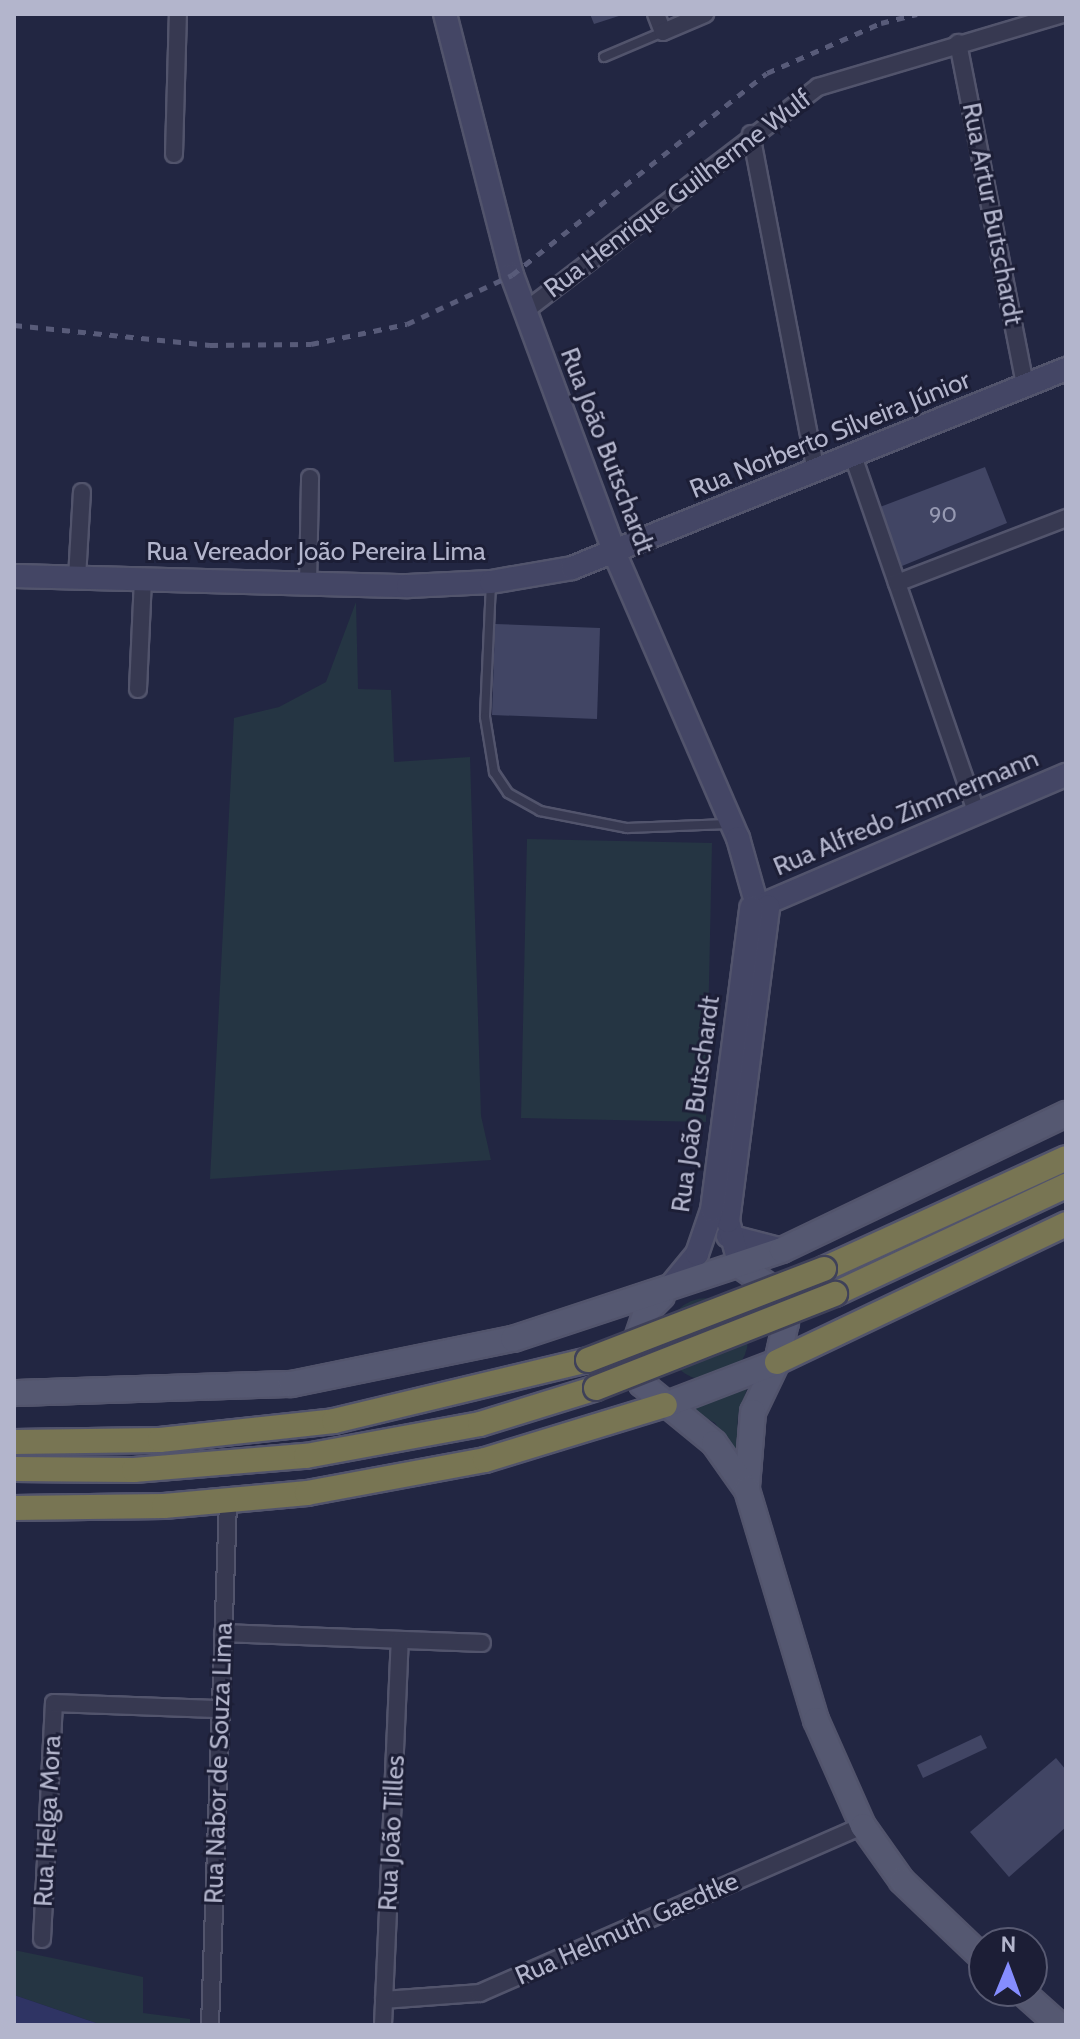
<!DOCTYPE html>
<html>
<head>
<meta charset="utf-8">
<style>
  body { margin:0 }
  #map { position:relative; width:1080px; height:2039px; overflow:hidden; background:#222642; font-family:Cabin,sans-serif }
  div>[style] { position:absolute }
  .green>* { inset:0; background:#253543 }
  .round { border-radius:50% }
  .water>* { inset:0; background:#2f3464 }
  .building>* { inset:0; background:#414564 }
  .roads { filter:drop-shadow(2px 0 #52546c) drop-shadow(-2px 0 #52546c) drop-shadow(0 2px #52546c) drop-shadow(0 -2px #52546c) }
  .lane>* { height:8px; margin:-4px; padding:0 4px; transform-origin:4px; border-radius:4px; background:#373951 }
  .street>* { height:16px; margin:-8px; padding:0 8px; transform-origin:8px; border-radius:8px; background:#373951 }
  .secondary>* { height:22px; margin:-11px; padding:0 11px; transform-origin:11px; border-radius:11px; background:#444665 }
  .primary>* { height:24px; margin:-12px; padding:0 12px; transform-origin:12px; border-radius:12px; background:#555871 }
  .highway>* { height:24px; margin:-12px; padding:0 12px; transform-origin:12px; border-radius:12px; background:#787553 }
  .rail>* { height:5px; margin-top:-2.5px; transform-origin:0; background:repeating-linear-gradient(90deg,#585b79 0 8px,transparent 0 16px) }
  .bridges { filter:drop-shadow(2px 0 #3f4159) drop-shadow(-2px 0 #3f4159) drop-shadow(0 2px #3f4159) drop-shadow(0 -2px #3f4159) }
  .highway-bridge>* { height:24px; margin:-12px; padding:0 12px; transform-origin:12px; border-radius:12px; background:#787553 }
  span { translate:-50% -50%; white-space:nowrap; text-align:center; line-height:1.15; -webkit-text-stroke:6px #1c1e36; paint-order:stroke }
  .number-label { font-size:22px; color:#9699b2 }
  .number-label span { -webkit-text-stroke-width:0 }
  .street-label { font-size:26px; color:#b3b5cc }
  .frame { position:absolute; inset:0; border:16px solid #b3b5cc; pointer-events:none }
  .north { position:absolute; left:968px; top:1927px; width:80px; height:80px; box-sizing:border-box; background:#1c1e36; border:2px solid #585a72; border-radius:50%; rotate:1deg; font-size:22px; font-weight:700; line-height:32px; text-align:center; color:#b3b5cc }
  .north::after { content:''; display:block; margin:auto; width:28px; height:36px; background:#858dff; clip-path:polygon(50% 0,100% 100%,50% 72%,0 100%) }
</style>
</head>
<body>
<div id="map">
  <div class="green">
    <i style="clip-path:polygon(356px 602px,358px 689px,391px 690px,394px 762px,470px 757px,481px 1116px,491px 1160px,210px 1179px,234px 718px,279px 707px,326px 682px)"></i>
    <i style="clip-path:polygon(527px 839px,712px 843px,706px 1122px,521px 1118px)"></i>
    <i class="round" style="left:666px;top:1298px;width:82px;height:82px"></i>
    <i style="clip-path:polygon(748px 1386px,738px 1415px,736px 1455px,715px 1423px,690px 1409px)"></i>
    <i style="clip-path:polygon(14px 1950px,143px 1977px,143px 2013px,190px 2019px,190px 2025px,102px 2025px,14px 1995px)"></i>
  </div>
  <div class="water">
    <i style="clip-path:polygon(14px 1995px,102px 2025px,14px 2025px)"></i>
  </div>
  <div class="building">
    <i style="clip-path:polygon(590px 14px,622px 14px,622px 15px,594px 24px)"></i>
    <i style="clip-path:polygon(985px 467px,1007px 523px,902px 566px,880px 507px)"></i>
    <i style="clip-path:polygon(495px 624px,600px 628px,597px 719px,492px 715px)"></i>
    <i style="clip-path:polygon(981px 1735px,987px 1748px,923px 1778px,917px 1765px)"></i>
    <i style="clip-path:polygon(1056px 1758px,1066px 1770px,1066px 1827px,1009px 1877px,970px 1832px)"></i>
  </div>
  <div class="roads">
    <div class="lane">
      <i style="left:604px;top:57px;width:64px;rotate:-23deg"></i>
      <i style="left:491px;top:583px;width:134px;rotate:92.6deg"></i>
      <i style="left:485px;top:717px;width:56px;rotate:80.7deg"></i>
      <i style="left:494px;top:772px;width:25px;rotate:56deg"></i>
      <i style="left:508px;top:793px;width:37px;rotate:29deg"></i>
      <i style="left:540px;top:811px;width:89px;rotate:11.1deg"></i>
      <i style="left:627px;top:828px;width:101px;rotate:-2.3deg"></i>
    </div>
    <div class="street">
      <i style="left:656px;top:14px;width:19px;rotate:69deg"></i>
      <i style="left:663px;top:32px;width:46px;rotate:-23.2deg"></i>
      <i style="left:958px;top:43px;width:349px;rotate:78.9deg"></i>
      <i style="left:751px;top:134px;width:344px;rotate:79.1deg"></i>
      <i style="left:174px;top:154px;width:140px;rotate:-88.4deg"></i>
      <i style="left:525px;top:311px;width:369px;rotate:-37.4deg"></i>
      <i style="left:818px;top:87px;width:256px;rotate:-16.6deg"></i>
      <i style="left:853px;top:456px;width:379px;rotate:70.9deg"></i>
      <i style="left:77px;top:578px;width:86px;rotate:-86.7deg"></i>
      <i style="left:897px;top:583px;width:181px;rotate:-21deg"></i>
      <i style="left:308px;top:585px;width:107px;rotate:-88.9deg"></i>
      <i style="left:138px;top:689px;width:109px;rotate:-87.4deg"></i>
      <i style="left:223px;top:1633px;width:259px;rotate:2.2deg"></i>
      <i style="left:42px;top:1939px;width:236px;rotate:-87.1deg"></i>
      <i style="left:54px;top:1703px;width:167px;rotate:2.1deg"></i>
      <i style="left:384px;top:2000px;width:96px;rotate:-4.2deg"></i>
      <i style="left:480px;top:1993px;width:418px;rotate:-23.6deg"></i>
      <i style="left:210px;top:2025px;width:524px;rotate:-88.03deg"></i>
      <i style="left:383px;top:2025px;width:385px;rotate:-87.5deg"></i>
    </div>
    <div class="secondary">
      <i style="left:445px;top:14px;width:269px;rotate:75.6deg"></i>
      <i style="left:512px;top:275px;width:297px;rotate:69.7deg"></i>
      <i style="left:615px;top:554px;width:309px;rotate:66.6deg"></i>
      <i style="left:738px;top:838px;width:59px;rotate:74.3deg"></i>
      <i style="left:14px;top:576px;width:394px;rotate:1.5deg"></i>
      <i style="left:408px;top:586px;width:83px;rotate:-2.8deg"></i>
      <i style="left:491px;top:582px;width:82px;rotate:-9.8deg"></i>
      <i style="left:572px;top:568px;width:533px;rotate:-21.94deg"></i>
      <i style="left:769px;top:902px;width:323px;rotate:-23.2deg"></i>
      <i style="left:728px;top:1236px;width:56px;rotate:14.5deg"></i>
      <i style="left:740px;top:1266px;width:47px;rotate:-104.9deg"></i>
      <i style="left:728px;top:1221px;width:317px;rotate:-82.7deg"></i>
      <i style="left:669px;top:1288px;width:44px;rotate:-50.5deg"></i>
      <i style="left:697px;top:1254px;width:46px;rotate:-71.2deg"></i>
      <i style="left:712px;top:1210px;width:305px;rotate:-82.6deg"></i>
    </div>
    <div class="primary">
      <i style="left:740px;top:1266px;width:44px;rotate:34.8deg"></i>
      <i style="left:776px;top:1291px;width:33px;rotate:72deg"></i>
      <i style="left:786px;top:1322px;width:41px;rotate:102.7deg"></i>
      <i style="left:777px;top:1362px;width:55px;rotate:115.6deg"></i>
      <i style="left:753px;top:1412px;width:75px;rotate:94.6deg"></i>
      <i style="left:662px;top:1296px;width:23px;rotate:135deg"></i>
      <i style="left:646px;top:1312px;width:39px;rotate:109deg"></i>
      <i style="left:633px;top:1349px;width:36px;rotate:76deg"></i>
      <i style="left:642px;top:1384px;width:93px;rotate:39.3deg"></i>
      <i style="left:714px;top:1443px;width:57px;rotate:54.9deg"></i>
      <i style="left:747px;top:1490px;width:240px;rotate:73.3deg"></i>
      <i style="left:816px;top:1720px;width:116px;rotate:66.1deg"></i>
      <i style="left:863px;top:1826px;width:67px;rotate:54.7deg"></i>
      <i style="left:902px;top:1881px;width:113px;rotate:43.6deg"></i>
      <i style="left:14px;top:1393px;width:277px;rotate:-1.9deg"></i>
      <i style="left:291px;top:1384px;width:227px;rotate:-11.5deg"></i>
      <i style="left:513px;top:1339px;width:283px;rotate:-18.3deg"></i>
      <i style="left:782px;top:1250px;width:315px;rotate:-25.6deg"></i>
      <i style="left:665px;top:1405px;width:120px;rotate:-21deg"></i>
      <i style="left:1021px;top:1991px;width:51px;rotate:41.8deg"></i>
    </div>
    <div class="highway">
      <i style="left:824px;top:1269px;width:266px;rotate:-24.6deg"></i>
      <i style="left:835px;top:1294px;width:255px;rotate:-25.1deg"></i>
      <i style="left:777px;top:1362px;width:320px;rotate:-25.5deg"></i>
      <i style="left:14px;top:1442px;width:146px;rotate:-0.8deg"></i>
      <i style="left:160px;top:1440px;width:175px;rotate:-6.2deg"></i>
      <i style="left:334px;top:1421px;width:261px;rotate:-13.5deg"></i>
      <i style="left:14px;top:1469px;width:120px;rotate:0.5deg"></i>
      <i style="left:134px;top:1470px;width:173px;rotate:-4.7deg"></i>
      <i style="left:306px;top:1456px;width:177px;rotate:-10.4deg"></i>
      <i style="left:480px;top:1424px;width:121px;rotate:-17.2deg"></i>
      <i style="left:14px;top:1508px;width:150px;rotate:-0.8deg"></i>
      <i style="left:164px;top:1506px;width:144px;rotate:-5.2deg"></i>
      <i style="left:307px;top:1493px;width:181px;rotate:-10.5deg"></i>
      <i style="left:485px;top:1460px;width:188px;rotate:-17deg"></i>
    </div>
  </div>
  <div class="rail">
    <i style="left:14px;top:325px;width:197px;rotate:5.8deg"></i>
    <i style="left:210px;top:345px;width:101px;rotate:-0.6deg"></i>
    <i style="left:311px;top:344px;width:98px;rotate:-11.8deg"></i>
    <i style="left:407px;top:324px;width:116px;rotate:-25deg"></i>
    <i style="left:512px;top:275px;width:325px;rotate:-38.4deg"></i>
    <i style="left:767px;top:73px;width:124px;rotate:-23.7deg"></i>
    <i style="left:881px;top:23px;width:37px;rotate:-14deg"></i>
  </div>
  <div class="bridges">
    <div class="highway-bridge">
      <i style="left:588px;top:1360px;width:253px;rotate:-21.1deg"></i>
      <i style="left:596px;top:1388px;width:257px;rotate:-21.5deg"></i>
    </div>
  </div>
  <div class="number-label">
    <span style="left:943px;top:515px">90</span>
  </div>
  <div class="street-label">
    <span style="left:678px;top:194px;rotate:-37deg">Rua Henrique Guilherme Wulf</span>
    <span style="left:992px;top:214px;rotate:79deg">Rua Artur Butschardt</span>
    <span style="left:830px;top:435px;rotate:-22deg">Rua Norberto Silveira Júnior</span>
    <span style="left:607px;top:451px;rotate:69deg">Rua João Butschardt</span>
    <span style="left:316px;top:552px">Rua Vereador João Pereira Lima</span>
    <span style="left:906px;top:813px;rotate:-23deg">Rua Alfredo Zimmermann</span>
    <span style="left:696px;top:1104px;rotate:-82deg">Rua João Butschardt</span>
    <span style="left:219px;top:1763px;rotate:-88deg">Rua Nabor de Souza Lima</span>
    <span style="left:48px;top:1821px;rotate:-87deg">Rua Helga Mora</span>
    <span style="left:392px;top:1833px;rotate:-87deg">Rua João Tilles</span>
    <span style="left:627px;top:1929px;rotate:-24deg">Rua Helmuth Gaedtke</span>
  </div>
  <div class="frame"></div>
  <div class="north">N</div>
</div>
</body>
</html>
